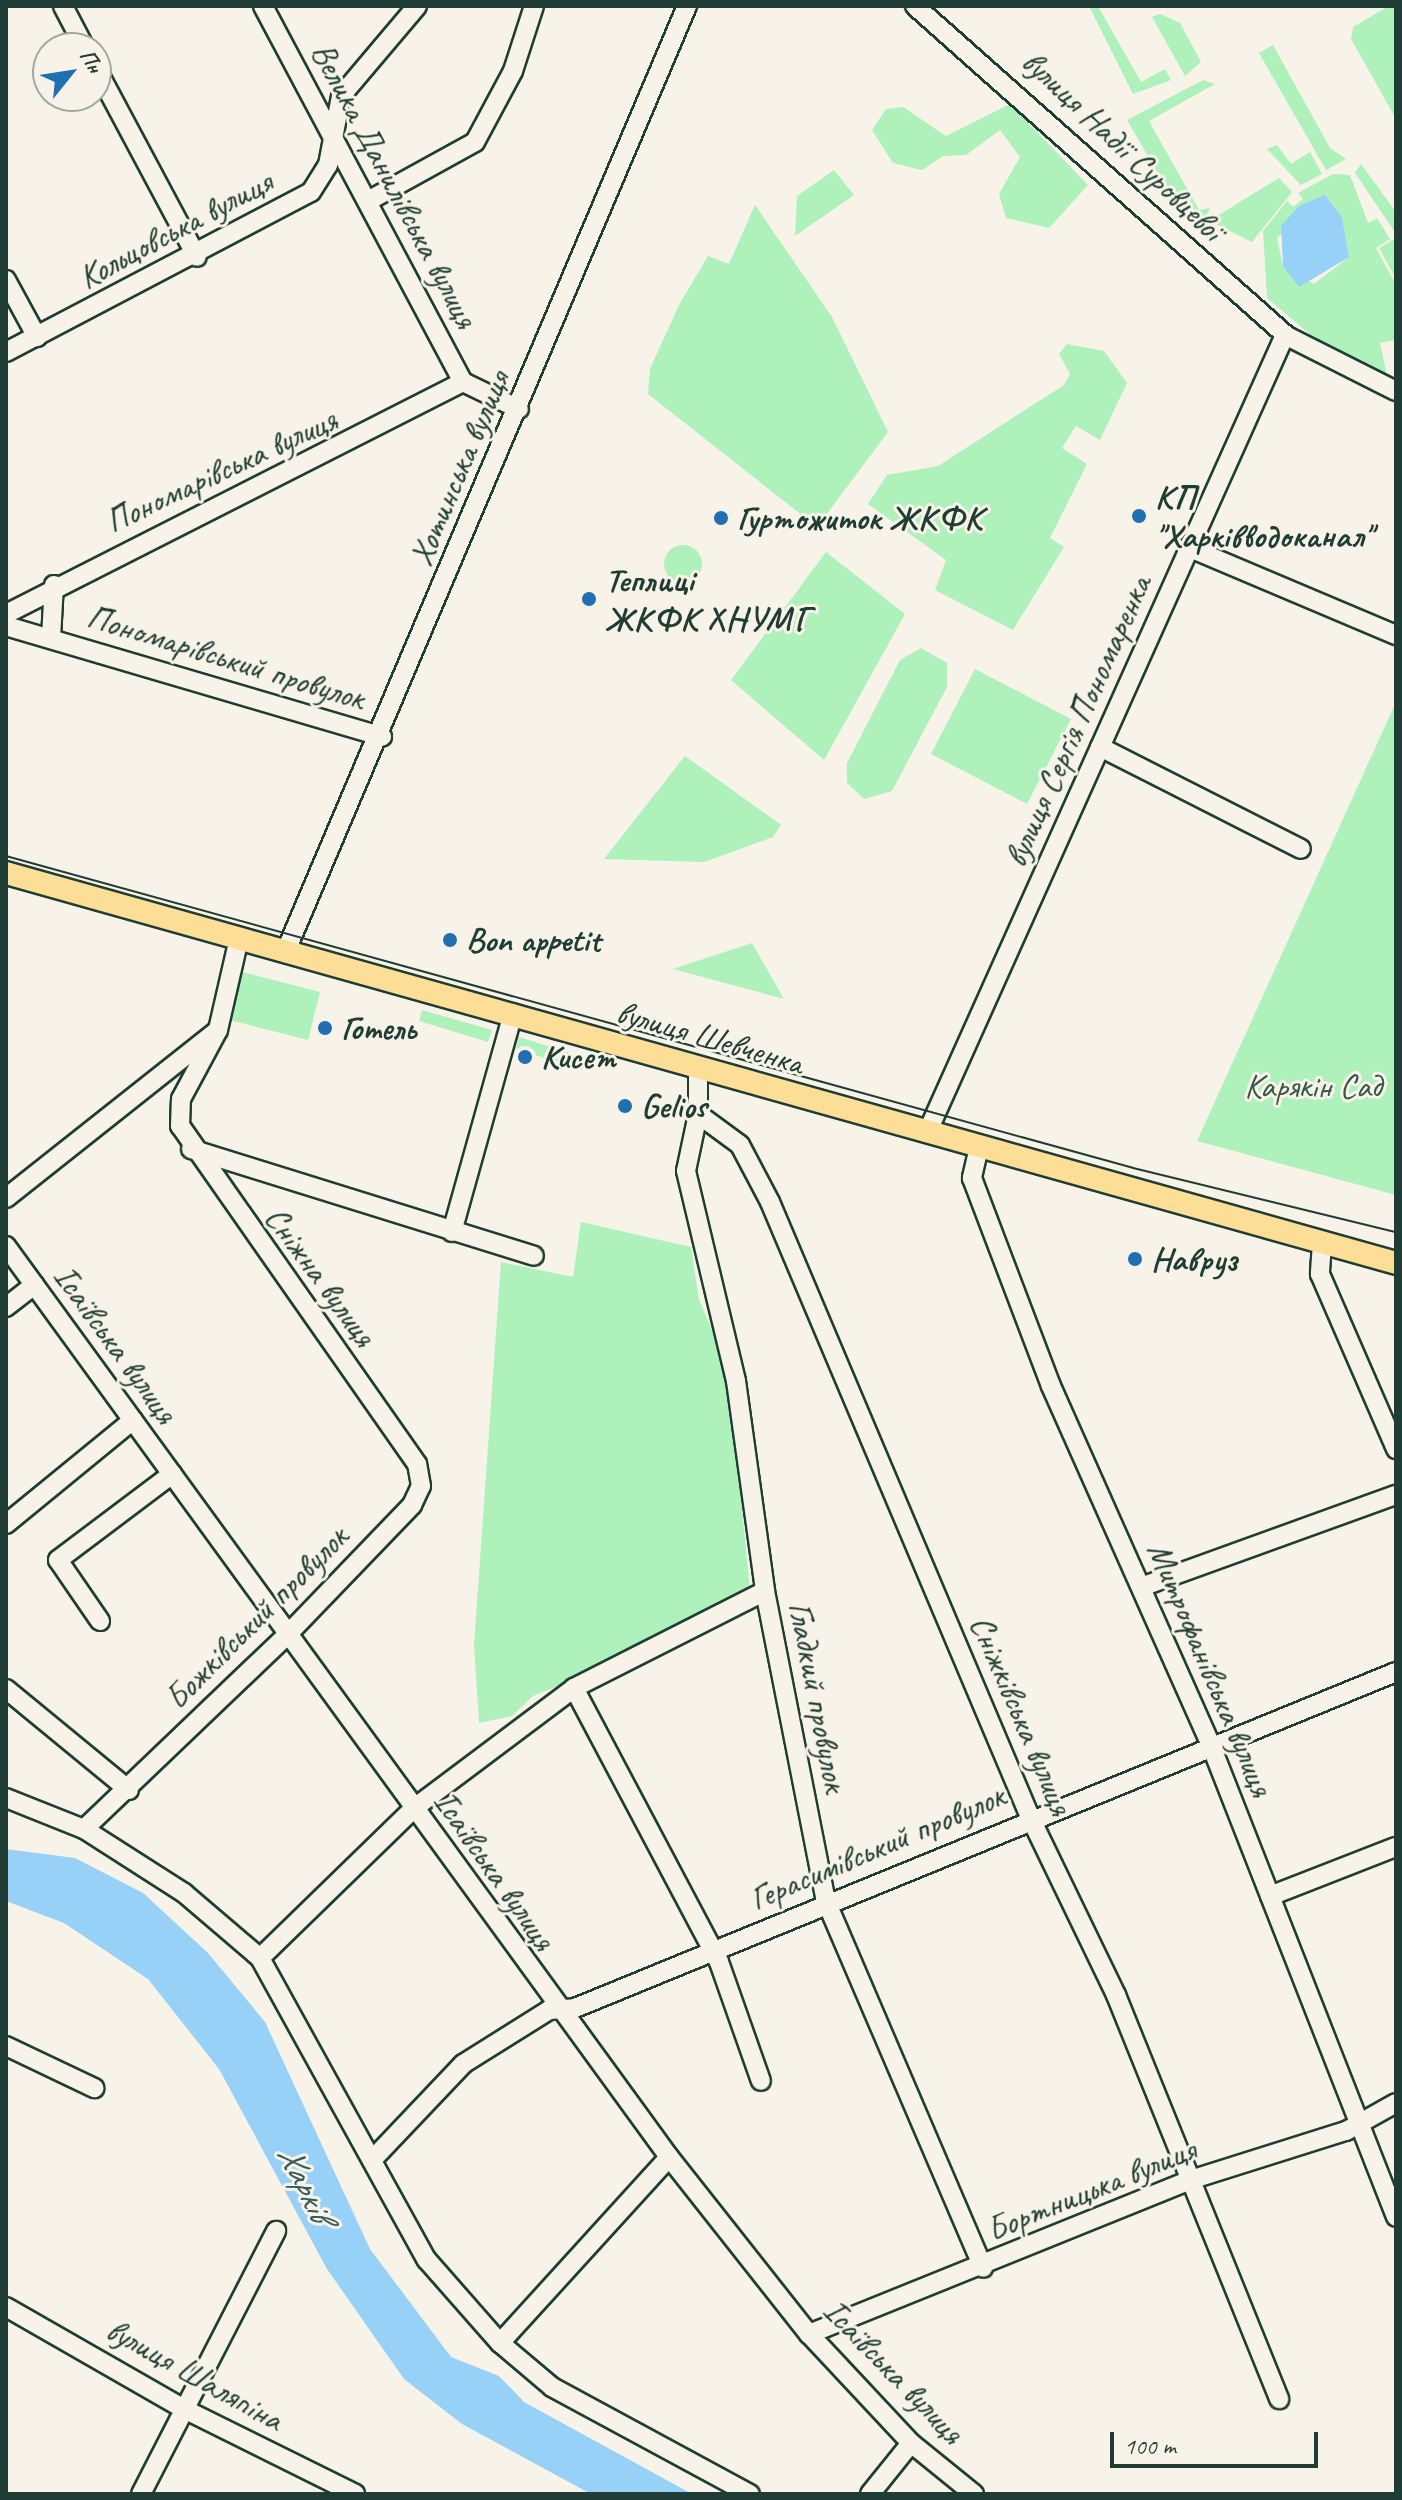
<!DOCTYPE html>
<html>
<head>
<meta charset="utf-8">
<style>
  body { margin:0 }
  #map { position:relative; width:1402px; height:2500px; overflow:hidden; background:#f7f3e8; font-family:Caveat,sans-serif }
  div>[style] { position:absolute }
  .green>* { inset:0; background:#aff1ba }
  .round { border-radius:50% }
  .water>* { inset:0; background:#97d1f7 }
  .roads { filter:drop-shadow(2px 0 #1f3d34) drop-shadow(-2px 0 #1f3d34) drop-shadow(0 2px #1f3d34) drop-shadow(0 -2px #1f3d34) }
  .minor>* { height:18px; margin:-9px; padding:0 9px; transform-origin:9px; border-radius:9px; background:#f7f3e8 }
  .major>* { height:22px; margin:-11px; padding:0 11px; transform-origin:11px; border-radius:11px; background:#fcde96 }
  .tram>* { height:2px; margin:-1px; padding:0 1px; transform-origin:1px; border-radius:1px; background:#1f3d34 }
  .dots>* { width:22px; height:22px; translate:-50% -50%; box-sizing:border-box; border:4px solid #f7f3e8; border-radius:50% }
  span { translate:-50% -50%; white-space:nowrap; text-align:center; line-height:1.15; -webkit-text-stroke:6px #f7f3e8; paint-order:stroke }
  .street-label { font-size:34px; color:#1f3d34 }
  .poi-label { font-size:34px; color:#1f3d34; font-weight:700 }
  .left { translate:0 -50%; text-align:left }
  .park-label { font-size:34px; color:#355848 }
  .water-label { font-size:36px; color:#375b5b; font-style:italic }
  .frame { position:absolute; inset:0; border:8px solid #1f3d34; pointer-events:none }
  .north { position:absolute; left:32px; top:32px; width:80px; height:80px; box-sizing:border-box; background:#f7f3e8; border:2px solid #a1aaa0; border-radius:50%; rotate:60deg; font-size:22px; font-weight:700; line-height:32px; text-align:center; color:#1f3d34 }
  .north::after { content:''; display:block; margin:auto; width:28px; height:36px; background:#1f6fb2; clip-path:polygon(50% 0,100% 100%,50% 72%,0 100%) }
  .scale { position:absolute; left:1110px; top:2432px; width:208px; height:36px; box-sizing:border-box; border:4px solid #1f3d34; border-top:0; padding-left:10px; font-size:24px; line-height:28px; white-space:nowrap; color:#1f3d34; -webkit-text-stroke:6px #f7f3e8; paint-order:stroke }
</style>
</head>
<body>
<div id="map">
  <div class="green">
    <i style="clip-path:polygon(1089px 6px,1098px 6px,1141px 82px,1165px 69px,1171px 80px,1133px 94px)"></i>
    <i style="clip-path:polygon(1389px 6px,1396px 6px,1396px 119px,1351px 39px,1353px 27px)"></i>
    <i style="clip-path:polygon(1160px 14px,1180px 23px,1201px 62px,1185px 76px,1152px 17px)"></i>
    <i style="clip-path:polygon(1273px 45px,1330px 148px,1346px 159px,1326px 170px,1259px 53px)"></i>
    <i style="clip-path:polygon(1203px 80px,1215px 84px,1149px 121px,1199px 210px,1210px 208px,1205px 219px,1168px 191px,1127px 120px)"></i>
    <i style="clip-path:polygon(1010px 104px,1088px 185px,1049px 228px,1006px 218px,999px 194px,1020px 157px,1000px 130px,966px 155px,943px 156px,922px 170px,893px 163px,872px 130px,886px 109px,903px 107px,946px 136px)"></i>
    <i style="clip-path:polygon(1277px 145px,1291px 164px,1310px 152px,1322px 174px,1301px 185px,1267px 149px)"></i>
    <i style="clip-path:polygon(1361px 164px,1396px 212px,1396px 234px,1355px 173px)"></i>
    <i style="clip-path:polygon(834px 170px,854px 195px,795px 236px,797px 196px)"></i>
    <i style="clip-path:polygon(evenodd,1333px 174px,1350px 175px,1368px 223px,1377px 218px,1390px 239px,1376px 248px,1396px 285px,1396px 340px,1380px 343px,1387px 376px,1327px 349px,1267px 298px,1263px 231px,1287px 201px,1293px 207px,1303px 199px,1298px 193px,1333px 174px,1325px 195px,1342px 217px,1349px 257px,1314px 284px,1283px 266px,1277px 238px,1325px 195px)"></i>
    <i style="clip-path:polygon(1279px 178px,1292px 192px,1252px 242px,1209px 221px)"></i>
    <i style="clip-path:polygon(755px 205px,832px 317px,888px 432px,817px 527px,648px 394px,650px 369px,679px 305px,708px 256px,729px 264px)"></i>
    <i style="clip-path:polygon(1396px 238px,1396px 276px,1395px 277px,1379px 248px)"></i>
    <i style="clip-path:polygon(1067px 344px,1104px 351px,1127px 383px,1100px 440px,1076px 426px,1062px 448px,1087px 464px,1050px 538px,1064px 547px,1013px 630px,935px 590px,946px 560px,868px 504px,887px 475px,938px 466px,1064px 385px,1070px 374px,1059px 354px)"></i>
    <i class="round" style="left:664px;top:545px;width:38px;height:38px"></i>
    <i style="clip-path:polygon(826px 552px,905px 614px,824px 760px,731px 680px)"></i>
    <i style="clip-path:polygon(921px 648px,947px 663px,947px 687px,892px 791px,864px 799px,847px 783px,847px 763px,900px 660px)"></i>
    <i style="clip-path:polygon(975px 669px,1071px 719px,1027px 804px,931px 754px)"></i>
    <i style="clip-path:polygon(1396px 702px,1396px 1195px,1197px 1141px)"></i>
    <i style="clip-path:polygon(685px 756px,781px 825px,773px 837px,704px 862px,604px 859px)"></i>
    <i style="clip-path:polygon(752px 943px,784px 999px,673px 969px)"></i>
    <i style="clip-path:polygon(238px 971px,320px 992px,308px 1040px,226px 1019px)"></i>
    <i style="clip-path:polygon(422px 1010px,492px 1030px,488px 1042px,419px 1021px)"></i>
    <i style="clip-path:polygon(519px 1037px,586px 1058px,583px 1070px,516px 1049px)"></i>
    <i style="clip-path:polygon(581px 1222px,691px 1247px,699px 1300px,728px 1366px,750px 1590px,626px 1658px,533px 1696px,512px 1716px,479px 1723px,474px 1645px,501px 1262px,573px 1277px)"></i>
  </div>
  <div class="water">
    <i style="clip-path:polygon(1325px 195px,1342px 217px,1349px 257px,1299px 287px,1283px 266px,1281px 226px,1299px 206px)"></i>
    <i style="clip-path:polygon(6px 1849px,75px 1858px,143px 1893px,208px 1953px,265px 2022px,370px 2249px,451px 2357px,499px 2376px,524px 2402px,692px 2494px,591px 2494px,462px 2424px,404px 2379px,327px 2269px,219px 2069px,148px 1979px,64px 1923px,6px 1901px)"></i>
  </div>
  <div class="roads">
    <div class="minor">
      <i style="left:63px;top:6px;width:47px;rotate:62.4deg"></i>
      <i style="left:263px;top:6px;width:426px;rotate:62deg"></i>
      <i style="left:463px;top:382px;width:62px;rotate:25.7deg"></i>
      <i style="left:915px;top:6px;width:495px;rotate:41.6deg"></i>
      <i style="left:1285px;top:335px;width:124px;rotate:26.8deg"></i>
      <i style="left:96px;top:68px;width:214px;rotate:61.9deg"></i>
      <i style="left:368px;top:201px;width:122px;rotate:-28.9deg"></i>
      <i style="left:475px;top:142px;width:81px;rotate:-61.8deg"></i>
      <i style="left:513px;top:71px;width:68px;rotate:-72.1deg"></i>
      <i style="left:6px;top:280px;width:65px;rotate:61.5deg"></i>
      <i style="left:6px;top:352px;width:344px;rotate:-27.7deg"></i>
      <i style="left:311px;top:192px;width:32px;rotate:-58deg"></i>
      <i style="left:328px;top:165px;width:70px;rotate:-79.3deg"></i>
      <i style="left:341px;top:96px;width:118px;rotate:-49.8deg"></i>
      <i style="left:1190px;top:548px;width:224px;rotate:22.9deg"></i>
      <i style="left:6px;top:614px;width:513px;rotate:-26.92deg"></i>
      <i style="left:6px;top:626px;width:392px;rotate:16.4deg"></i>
      <i style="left:51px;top:638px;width:53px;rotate:-86.8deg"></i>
      <i style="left:1100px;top:747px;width:225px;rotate:26.9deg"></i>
      <i style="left:285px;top:953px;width:1029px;rotate:-67deg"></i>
      <i style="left:698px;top:1071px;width:43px;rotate:90deg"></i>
      <i style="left:698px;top:1114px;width:52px;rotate:36.4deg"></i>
      <i style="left:740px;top:1145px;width:64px;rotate:62.2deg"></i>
      <i style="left:770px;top:1202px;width:668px;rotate:67.08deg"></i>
      <i style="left:1030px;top:1817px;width:198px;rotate:64.2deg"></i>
      <i style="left:1116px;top:1995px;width:436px;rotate:68deg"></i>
      <i style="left:698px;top:1114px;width:58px;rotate:101.9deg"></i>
      <i style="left:686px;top:1171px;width:216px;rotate:76.6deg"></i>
      <i style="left:736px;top:1381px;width:212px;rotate:82.1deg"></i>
      <i style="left:765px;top:1591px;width:316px;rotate:78.9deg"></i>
      <i style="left:826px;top:1901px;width:399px;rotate:66.8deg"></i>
      <i style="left:927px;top:1133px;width:875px;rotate:-65.84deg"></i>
      <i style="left:979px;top:1147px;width:32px;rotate:103deg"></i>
      <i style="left:972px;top:1178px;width:222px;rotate:69.2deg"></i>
      <i style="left:1051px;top:1386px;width:391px;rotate:66deg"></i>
      <i style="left:1210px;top:1743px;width:509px;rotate:68.57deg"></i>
      <i style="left:191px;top:1149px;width:359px;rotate:17.3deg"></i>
      <i style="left:6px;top:1198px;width:270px;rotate:-38.4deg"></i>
      <i style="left:218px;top:1030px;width:94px;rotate:-77.1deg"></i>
      <i style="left:452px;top:1232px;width:227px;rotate:-74.4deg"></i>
      <i style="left:1322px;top:1243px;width:31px;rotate:94deg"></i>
      <i style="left:1320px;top:1274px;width:191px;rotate:66.5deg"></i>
      <i style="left:6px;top:1246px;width:1127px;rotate:53.95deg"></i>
      <i style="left:669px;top:2157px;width:226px;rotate:51.7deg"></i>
      <i style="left:809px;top:2334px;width:149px;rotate:46.9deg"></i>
      <i style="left:911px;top:2443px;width:81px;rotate:39deg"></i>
      <i style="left:6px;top:1307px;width:36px;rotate:-38deg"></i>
      <i style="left:6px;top:1524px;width:164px;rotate:-39.3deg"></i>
      <i style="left:1144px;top:1586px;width:268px;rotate:-19.9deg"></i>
      <i style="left:100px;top:1621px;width:74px;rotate:-124.5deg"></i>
      <i style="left:58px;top:1560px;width:143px;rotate:-37deg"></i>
      <i style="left:574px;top:1688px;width:310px;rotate:62.1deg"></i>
      <i style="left:719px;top:1962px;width:126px;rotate:70.6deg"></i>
      <i style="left:6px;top:1689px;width:159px;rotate:39.4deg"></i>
      <i style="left:6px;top:1798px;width:84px;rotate:21.7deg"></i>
      <i style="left:84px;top:1829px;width:282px;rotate:-43.7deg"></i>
      <i style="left:288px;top:1634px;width:179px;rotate:-46.1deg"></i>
      <i style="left:412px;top:1505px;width:21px;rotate:-65deg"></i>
      <i style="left:421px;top:1486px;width:22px;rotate:-100deg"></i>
      <i style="left:417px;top:1464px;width:413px;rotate:-125deg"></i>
      <i style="left:180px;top:1126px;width:27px;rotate:-88deg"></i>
      <i style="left:181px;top:1099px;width:78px;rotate:-61.8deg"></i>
      <i style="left:84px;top:1829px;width:119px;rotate:32.6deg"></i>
      <i style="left:184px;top:1893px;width:100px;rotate:40.5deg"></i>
      <i style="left:260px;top:1958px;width:345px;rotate:61.1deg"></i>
      <i style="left:427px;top:2260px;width:111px;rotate:48.7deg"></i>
      <i style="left:500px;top:2343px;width:68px;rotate:40.2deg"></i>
      <i style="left:552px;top:2387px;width:225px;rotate:28.4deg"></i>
      <i style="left:1270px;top:1896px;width:135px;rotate:-21.3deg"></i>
      <i style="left:260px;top:1958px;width:214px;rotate:-44.2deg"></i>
      <i style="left:413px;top:1809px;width:201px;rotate:-36.9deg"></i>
      <i style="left:574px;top:1688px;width:214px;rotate:-26.9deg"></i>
      <i style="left:6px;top:2046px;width:98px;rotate:25.5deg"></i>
      <i style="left:373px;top:2159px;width:131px;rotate:-46.5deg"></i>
      <i style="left:463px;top:2064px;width:102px;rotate:-32.1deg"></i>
      <i style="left:549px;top:2010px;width:26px;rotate:-4deg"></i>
      <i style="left:575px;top:2008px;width:887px;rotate:-22.26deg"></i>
      <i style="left:6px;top:2307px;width:205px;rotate:29.8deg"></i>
      <i style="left:184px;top:2409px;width:191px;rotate:26.4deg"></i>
      <i style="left:809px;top:2334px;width:408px;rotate:-22deg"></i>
      <i style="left:1187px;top:2181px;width:167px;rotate:-17.5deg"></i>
      <i style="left:1346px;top:2131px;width:57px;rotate:-29.2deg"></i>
      <i style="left:500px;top:2343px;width:251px;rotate:-47.7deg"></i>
      <i style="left:141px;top:2494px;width:296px;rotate:-62.8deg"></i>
      <i style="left:870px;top:2494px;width:65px;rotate:-51.2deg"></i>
    </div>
    <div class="major">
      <i style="left:6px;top:873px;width:1444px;rotate:15.67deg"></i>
    </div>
  </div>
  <div class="tram">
    <i style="left:6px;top:856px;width:1169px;rotate:15.47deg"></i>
    <i style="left:1133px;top:1168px;width:271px;rotate:13.7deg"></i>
  </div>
  <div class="dots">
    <i style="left:1139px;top:516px;background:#1f6fb2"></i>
    <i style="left:721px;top:518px;background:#1f6fb2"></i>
    <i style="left:589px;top:599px;background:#1f6fb2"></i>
    <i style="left:450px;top:940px;background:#1f6fb2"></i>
    <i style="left:325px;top:1028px;background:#1f6fb2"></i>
    <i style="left:525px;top:1057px;background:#1f6fb2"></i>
    <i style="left:625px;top:1106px;background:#1f6fb2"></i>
    <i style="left:1135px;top:1259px;background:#1f6fb2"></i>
  </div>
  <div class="street-label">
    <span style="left:1123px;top:145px;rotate:43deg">вулиця Надії Суровцевої</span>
    <span style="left:395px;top:185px;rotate:62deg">Велика Данилівська вулиця</span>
    <span style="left:175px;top:229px;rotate:-28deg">Кольцовська вулиця</span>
    <span style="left:459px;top:468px;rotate:-67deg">Хотинська вулиця</span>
    <span style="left:221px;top:470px;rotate:-25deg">Пономарівська вулиця</span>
    <span style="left:226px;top:657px;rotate:17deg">Пономарівський провулок</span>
    <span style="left:1077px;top:721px;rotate:-66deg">вулиця Сергія Пономаренка</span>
    <span style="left:710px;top:1037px;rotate:16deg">вулиця Шевченка</span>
    <span style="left:321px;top:1276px;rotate:54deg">Сніжна вулиця</span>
    <span style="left:116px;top:1344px;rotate:54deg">Ісаївська вулиця</span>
    <span style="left:256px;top:1617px;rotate:-45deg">Божківський провулок</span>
    <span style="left:1211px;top:1669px;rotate:67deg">Митрофанівська вулиця</span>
    <span style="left:818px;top:1697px;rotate:79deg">Гладкий провулок</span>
    <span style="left:1022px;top:1715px;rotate:67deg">Сніжківська вулиця</span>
    <span style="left:877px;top:1847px;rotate:-23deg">Герасимівський провулок</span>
    <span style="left:495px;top:1870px;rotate:55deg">Ісаївська вулиця</span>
    <span style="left:1091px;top:2189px;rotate:-22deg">Бортницька вулиця</span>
    <span style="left:894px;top:2371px;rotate:46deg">Ісаївська вулиця</span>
    <span style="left:195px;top:2374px;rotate:29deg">вулиця Шаляпіна</span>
  </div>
  <div class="poi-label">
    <span class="left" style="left:1155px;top:516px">КП<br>"Харківводоканал"</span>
    <span class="left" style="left:737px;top:518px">Гуртожиток ЖКФК</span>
    <span class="left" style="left:605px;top:599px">Теплиці<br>ЖКФК ХНУМГ</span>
    <span class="left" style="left:466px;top:940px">Bon appetit</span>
    <span class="left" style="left:341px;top:1028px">Готель</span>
    <span class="left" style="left:541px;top:1057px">Кисет</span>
    <span class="left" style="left:641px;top:1106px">Gelios</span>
    <span class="left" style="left:1151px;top:1259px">Навруз</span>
  </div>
  <div class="park-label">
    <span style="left:1313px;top:1086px">Карякін Сад</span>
  </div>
  <div class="water-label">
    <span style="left:305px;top:2183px;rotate:64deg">Харків</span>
  </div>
  <div class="frame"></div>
  <div class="north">Пн</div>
  <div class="scale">100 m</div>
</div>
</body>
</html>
